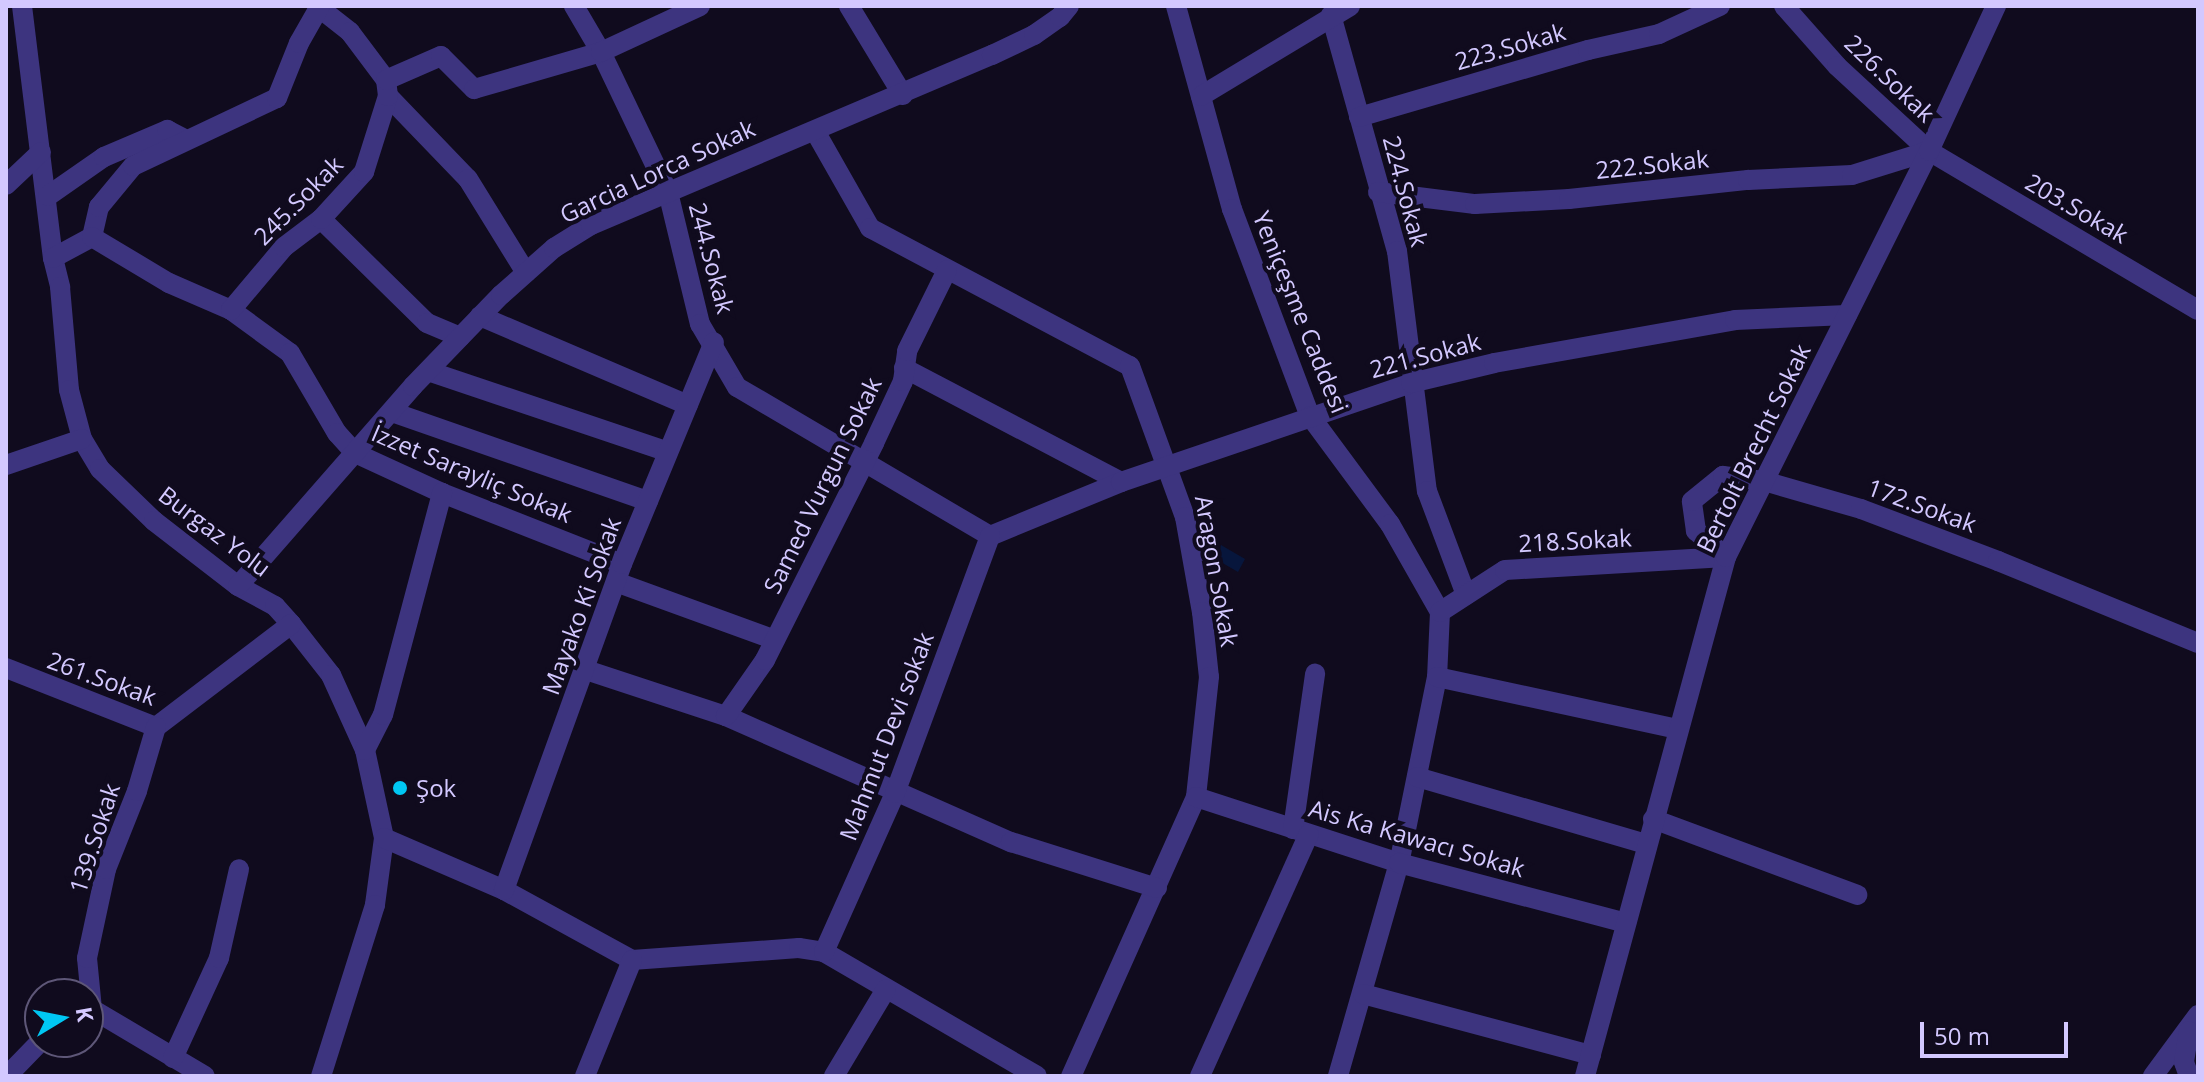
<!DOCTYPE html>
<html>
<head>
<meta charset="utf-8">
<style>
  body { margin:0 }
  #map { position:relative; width:2204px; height:1082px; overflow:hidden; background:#100b1e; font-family:"Open Sans",sans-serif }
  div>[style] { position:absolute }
  .water>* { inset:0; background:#07163c }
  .minor>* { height:20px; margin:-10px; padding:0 10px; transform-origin:10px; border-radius:10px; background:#3d347f }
  .dots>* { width:22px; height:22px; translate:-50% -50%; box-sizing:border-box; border:4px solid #100b1e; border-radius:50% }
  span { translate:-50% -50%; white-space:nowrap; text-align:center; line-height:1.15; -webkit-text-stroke:8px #100b1e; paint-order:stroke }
  .street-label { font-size:24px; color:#d3c8ff }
  .poi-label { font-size:24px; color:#d3c8ff }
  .left { translate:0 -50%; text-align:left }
  .frame { position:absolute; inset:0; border:8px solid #d3c8ff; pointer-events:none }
  .north { position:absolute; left:24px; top:978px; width:80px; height:80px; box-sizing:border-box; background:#100b1e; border:2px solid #5e5778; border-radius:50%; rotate:80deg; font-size:22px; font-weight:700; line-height:32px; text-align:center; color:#d3c8ff }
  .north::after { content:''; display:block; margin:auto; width:28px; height:36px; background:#00c7f3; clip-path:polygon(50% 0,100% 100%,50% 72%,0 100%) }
  .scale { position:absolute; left:1920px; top:1022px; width:148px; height:36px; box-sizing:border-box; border:4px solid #d3c8ff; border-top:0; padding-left:10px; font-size:24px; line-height:28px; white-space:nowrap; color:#d3c8ff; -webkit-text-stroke:6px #100b1e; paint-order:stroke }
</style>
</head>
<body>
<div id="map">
  <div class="water">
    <i style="clip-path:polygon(1221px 545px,1245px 559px,1238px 572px,1214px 558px)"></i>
  </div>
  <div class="minor">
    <i style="left:22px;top:6px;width:254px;rotate:83deg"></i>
    <i style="left:53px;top:258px;width:30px;rotate:76deg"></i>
    <i style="left:60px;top:287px;width:103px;rotate:85deg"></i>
    <i style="left:69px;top:390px;width:51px;rotate:75.1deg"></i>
    <i style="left:82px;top:439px;width:35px;rotate:59deg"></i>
    <i style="left:100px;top:469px;width:75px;rotate:43.9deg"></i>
    <i style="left:154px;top:521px;width:106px;rotate:37.7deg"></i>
    <i style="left:238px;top:586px;width:42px;rotate:28.4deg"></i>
    <i style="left:275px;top:606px;width:24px;rotate:48deg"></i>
    <i style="left:291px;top:624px;width:65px;rotate:51.9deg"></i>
    <i style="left:331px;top:675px;width:82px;rotate:65.6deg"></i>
    <i style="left:365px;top:750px;width:90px;rotate:77.8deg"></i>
    <i style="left:384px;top:838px;width:68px;rotate:97.7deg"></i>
    <i style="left:375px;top:905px;width:179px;rotate:107.5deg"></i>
    <i style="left:317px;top:6px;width:42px;rotate:38.2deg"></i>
    <i style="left:350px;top:32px;width:60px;rotate:53.1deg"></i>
    <i style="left:574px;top:6px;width:53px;rotate:59.6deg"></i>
    <i style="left:601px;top:52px;width:155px;rotate:64.4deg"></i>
    <i style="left:668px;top:192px;width:136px;rotate:76.4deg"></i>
    <i style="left:700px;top:324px;width:73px;rotate:59.6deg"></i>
    <i style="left:737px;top:387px;width:294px;rotate:30.5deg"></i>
    <i style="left:849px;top:6px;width:104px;rotate:58.8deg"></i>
    <i style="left:1176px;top:6px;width:211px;rotate:74.6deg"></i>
    <i style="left:1232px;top:209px;width:221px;rotate:69.4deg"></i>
    <i style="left:1310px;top:416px;width:134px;rotate:53.5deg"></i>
    <i style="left:1390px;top:524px;width:101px;rotate:60.4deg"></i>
    <i style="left:1440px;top:612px;width:65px;rotate:92.6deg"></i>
    <i style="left:1437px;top:677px;width:190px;rotate:101.5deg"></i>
    <i style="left:1399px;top:863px;width:222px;rotate:106deg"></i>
    <i style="left:1784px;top:6px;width:80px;rotate:48.5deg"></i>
    <i style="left:1837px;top:66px;width:125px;rotate:42.7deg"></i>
    <i style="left:1929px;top:151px;width:312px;rotate:30.6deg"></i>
    <i style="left:1331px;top:15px;width:245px;rotate:74.4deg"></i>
    <i style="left:1397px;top:251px;width:242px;rotate:82.9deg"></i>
    <i style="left:1427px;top:491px;width:111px;rotate:69.4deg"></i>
    <i style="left:388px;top:96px;width:115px;rotate:46.1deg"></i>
    <i style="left:468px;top:179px;width:110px;rotate:58.3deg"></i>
    <i style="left:1201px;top:96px;width:174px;rotate:-31.1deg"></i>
    <i style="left:1359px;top:117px;width:239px;rotate:-16.3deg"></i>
    <i style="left:1588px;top:50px;width:73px;rotate:-12.7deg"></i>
    <i style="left:1659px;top:34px;width:67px;rotate:-24.7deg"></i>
    <i style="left:815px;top:131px;width:112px;rotate:60.4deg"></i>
    <i style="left:870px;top:228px;width:294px;rotate:28deg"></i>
    <i style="left:1130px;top:366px;width:161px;rotate:70deg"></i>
    <i style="left:1185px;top:517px;width:97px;rotate:79.9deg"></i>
    <i style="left:1202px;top:612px;width:65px;rotate:83.9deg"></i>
    <i style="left:1209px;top:677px;width:121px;rotate:96.2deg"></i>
    <i style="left:1196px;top:797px;width:306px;rotate:114.1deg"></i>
    <i style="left:6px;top:185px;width:48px;rotate:-43.3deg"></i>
    <i style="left:1378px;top:192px;width:98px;rotate:7.1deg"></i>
    <i style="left:1475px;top:204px;width:94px;rotate:-3deg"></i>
    <i style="left:1569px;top:199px;width:180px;rotate:-6.1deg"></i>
    <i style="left:1748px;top:180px;width:104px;rotate:-2.8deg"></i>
    <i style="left:1852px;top:175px;width:81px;rotate:-17.3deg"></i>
    <i style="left:48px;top:196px;width:68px;rotate:-34.9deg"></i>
    <i style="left:104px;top:157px;width:69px;rotate:-23.2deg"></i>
    <i style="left:167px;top:130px;width:20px;rotate:27deg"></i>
    <i style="left:321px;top:219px;width:148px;rotate:44.5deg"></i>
    <i style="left:427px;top:323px;width:36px;rotate:23deg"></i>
    <i style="left:92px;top:237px;width:31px;rotate:-77deg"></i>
    <i style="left:99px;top:207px;width:53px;rotate:-50.3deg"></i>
    <i style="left:133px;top:166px;width:159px;rotate:-25.3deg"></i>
    <i style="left:277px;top:98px;width:59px;rotate:-68.2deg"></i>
    <i style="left:299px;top:43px;width:43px;rotate:-60.4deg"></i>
    <i style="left:53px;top:258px;width:44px;rotate:-28.3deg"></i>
    <i style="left:92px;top:237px;width:90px;rotate:30.9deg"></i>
    <i style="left:169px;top:283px;width:68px;rotate:23.5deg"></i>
    <i style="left:231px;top:310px;width:73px;rotate:36.1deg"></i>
    <i style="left:290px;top:353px;width:93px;rotate:59.6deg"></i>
    <i style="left:337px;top:433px;width:27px;rotate:48deg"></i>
    <i style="left:355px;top:453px;width:96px;rotate:24.7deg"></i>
    <i style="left:442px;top:493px;width:193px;rotate:21.5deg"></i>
    <i style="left:231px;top:310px;width:82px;rotate:-49.9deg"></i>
    <i style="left:284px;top:247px;width:46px;rotate:-37.1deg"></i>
    <i style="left:321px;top:219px;width:64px;rotate:-47.5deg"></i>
    <i style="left:364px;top:172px;width:80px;rotate:-72.5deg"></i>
    <i style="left:388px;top:96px;width:16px;rotate:-97deg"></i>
    <i style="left:386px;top:80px;width:60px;rotate:-23.6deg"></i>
    <i style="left:441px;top:56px;width:47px;rotate:45deg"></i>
    <i style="left:474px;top:89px;width:132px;rotate:-16.2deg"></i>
    <i style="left:601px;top:52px;width:109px;rotate:-24.9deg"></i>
    <i style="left:480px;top:316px;width:226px;rotate:23.2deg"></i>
    <i style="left:904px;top:368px;width:245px;rotate:27.7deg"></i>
    <i style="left:428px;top:371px;width:253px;rotate:18.6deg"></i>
    <i style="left:392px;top:412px;width:271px;rotate:19.2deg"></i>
    <i style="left:6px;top:465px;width:80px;rotate:-18.9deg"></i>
    <i style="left:990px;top:536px;width:142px;rotate:-22.4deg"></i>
    <i style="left:1121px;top:482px;width:306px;rotate:-18.8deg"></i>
    <i style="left:1411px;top:383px;width:85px;rotate:-13.5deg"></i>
    <i style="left:1494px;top:363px;width:245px;rotate:-10.1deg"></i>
    <i style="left:1735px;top:320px;width:112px;rotate:-2.6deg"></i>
    <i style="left:1726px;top:557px;width:40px;rotate:-139deg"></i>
    <i style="left:1696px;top:531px;width:30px;rotate:-98deg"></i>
    <i style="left:1692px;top:501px;width:40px;rotate:-39deg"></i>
    <i style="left:1723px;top:476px;width:41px;rotate:7deg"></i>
    <i style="left:1764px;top:481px;width:101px;rotate:16.1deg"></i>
    <i style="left:1861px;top:509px;width:147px;rotate:20.8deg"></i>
    <i style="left:1998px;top:561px;width:216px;rotate:22.3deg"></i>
    <i style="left:616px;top:582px;width:169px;rotate:20deg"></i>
    <i style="left:238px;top:586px;width:266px;rotate:-48.8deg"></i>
    <i style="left:413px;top:386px;width:127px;rotate:-46deg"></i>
    <i style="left:501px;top:295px;width:71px;rotate:-41.6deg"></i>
    <i style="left:554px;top:248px;width:44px;rotate:-31.9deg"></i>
    <i style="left:591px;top:225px;width:436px;rotate:-23deg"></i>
    <i style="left:992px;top:55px;width:47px;rotate:-25.5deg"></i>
    <i style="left:1034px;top:35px;width:32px;rotate:-35deg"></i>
    <i style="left:1060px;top:17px;width:14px;rotate:-51deg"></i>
    <i style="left:1440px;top:612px;width:77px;rotate:-32.9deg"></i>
    <i style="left:1505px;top:570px;width:221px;rotate:-3.4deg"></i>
    <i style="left:6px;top:668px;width:161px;rotate:21.5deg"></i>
    <i style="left:156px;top:727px;width:170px;rotate:-37.3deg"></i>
    <i style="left:586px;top:670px;width:147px;rotate:18.2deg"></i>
    <i style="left:726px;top:716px;width:312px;rotate:23.9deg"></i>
    <i style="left:1011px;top:842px;width:153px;rotate:17.5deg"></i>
    <i style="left:1437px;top:677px;width:246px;rotate:12.2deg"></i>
    <i style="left:726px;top:716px;width:68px;rotate:-55.1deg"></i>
    <i style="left:765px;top:660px;width:243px;rotate:-63.3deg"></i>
    <i style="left:874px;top:443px;width:68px;rotate:-64.9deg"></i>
    <i style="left:903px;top:381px;width:30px;rotate:-82deg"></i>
    <i style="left:907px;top:351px;width:90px;rotate:-63.7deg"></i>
    <i style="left:365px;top:750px;width:39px;rotate:-63deg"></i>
    <i style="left:383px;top:715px;width:230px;rotate:-75.1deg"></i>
    <i style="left:1417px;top:777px;width:239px;rotate:16.3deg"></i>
    <i style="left:1196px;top:797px;width:213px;rotate:18deg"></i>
    <i style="left:1399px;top:863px;width:235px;rotate:14.8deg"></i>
    <i style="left:1653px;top:819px;width:218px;rotate:20.4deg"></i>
    <i style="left:1293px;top:829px;width:157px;rotate:-81.9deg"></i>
    <i style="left:384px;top:838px;width:131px;rotate:23.4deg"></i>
    <i style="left:504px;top:890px;width:146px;rotate:28.7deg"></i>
    <i style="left:632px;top:960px;width:167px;rotate:-4.1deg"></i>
    <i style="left:799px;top:948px;width:25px;rotate:9deg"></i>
    <i style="left:824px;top:952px;width:246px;rotate:30.2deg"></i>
    <i style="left:504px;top:890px;width:347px;rotate:-70.1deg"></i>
    <i style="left:622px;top:564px;width:240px;rotate:-67.5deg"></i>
    <i style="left:824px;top:952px;width:174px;rotate:-65.9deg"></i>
    <i style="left:895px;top:793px;width:274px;rotate:-69.7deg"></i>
    <i style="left:1363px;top:994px;width:236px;rotate:15deg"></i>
    <i style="left:92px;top:1009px;width:51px;rotate:-95.6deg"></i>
    <i style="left:87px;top:958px;width:91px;rotate:-77.9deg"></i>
    <i style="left:106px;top:869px;width:84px;rotate:-68.3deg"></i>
    <i style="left:137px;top:791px;width:67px;rotate:-73.5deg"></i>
    <i style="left:92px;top:1009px;width:131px;rotate:30.7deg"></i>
    <i style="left:173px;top:1058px;width:110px;rotate:-65.3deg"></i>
    <i style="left:219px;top:958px;width:91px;rotate:-77.3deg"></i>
    <i style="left:7px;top:1076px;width:47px;rotate:-45.9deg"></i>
    <i style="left:585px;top:1076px;width:125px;rotate:-67.9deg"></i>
    <i style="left:834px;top:1076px;width:101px;rotate:-59.1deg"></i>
    <i style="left:1200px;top:1076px;width:265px;rotate:-65.8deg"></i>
    <i style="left:1585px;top:1076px;width:538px;rotate:-74.8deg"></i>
    <i style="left:1726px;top:557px;width:454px;rotate:-63.4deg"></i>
    <i style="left:1929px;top:151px;width:160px;rotate:-65.2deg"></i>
    <i style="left:2153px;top:1076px;width:76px;rotate:-53.6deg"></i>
    <i style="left:2189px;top:1076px;width:15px;rotate:-110deg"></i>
    <i style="left:2184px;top:1062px;width:31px;rotate:-81deg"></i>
  </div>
  <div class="dots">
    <i style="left:400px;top:788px;background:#00c7f3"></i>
  </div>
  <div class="street-label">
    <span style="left:1510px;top:46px;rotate:-16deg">223.Sokak</span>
    <span style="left:1890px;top:78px;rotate:44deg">226.Sokak</span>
    <span style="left:1652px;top:164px;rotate:-6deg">222.Sokak</span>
    <span style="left:657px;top:171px;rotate:-25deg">Garcia Lorca Sokak</span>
    <span style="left:1406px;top:191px;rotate:75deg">224.Sokak</span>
    <span style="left:298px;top:200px;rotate:-45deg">245.Sokak</span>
    <span style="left:2077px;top:208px;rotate:30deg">203.Sokak</span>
    <span style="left:712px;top:258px;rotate:75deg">244.Sokak</span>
    <span style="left:1301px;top:312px;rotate:68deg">Yeniçeşme Caddesi</span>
    <span style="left:1425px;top:355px;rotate:-15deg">221.Sokak</span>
    <span style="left:1753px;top:448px;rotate:-64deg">Bertolt Brecht Sokak</span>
    <span style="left:472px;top:473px;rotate:23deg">İzzet Sarayliç Sokak</span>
    <span style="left:822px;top:485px;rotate:-64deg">Samed Vurgun Sokak</span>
    <span style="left:1922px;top:505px;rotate:20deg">172.Sokak</span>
    <span style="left:215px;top:531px;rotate:37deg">Burgaz Yolu</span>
    <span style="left:1575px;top:540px;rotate:-3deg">218.Sokak</span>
    <span style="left:1217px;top:571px;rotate:80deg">Aragon Sokak</span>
    <span style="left:581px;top:606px;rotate:-70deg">Mayako Ki Sokak</span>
    <span style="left:102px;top:678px;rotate:20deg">261.Sokak</span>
    <span style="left:886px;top:736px;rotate:-69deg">Mahmut Devi sokak</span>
    <span style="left:94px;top:838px;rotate:-72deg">139.Sokak</span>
    <span style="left:1417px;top:838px;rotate:16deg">Ais Ka Kawacı Sokak</span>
  </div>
  <div class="poi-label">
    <span class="left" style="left:416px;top:788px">Şok</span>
  </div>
  <div class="frame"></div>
  <div class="north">K</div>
  <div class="scale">50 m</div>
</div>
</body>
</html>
